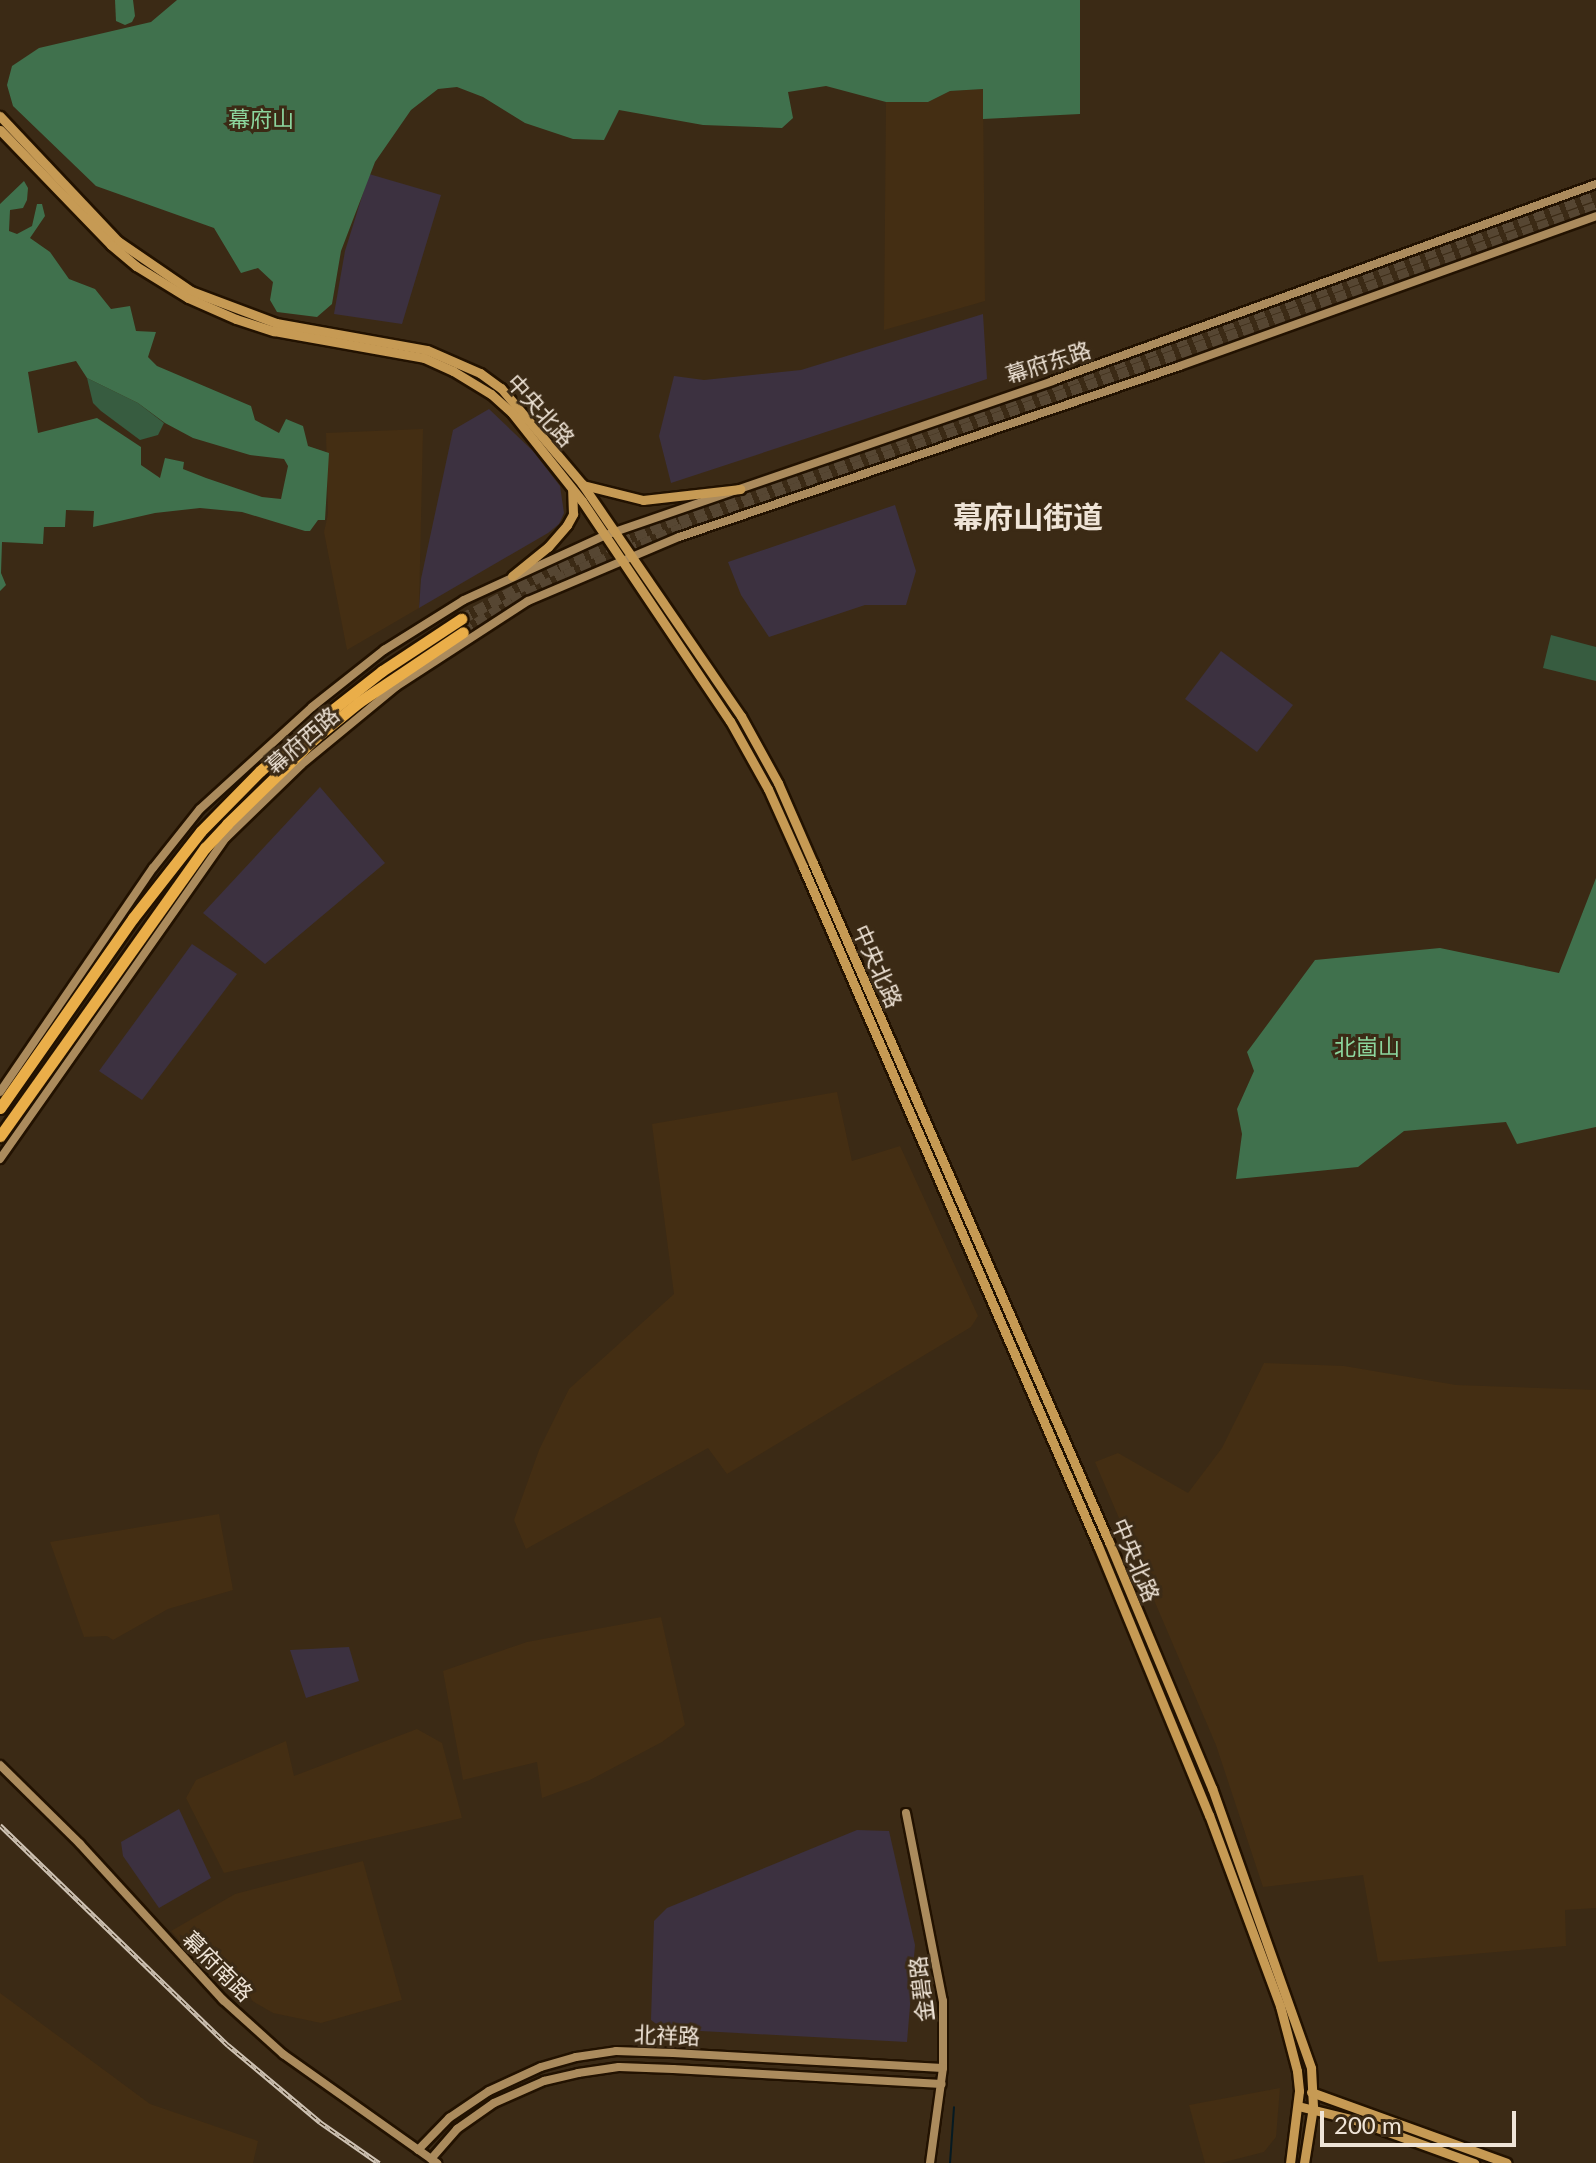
<!DOCTYPE html>
<html>
<head>
<meta charset="utf-8">
<style>
  body { margin:0 }
  #map { position:relative; width:1596px; height:2163px; overflow:hidden; background:#3b2a15; font-family:Lato,"Noto Sans SC",sans-serif }
  div>[style] { position:absolute }
  .commercial>* { inset:0; background:#3c3140 }
  .built>* { inset:0; background:#442e13 }
  .green>* { inset:0; background:#375c40 }
  .forest>* { inset:0; background:#40714d }
  .stream>* { height:2px; margin:-1px; padding:0 1px; transform-origin:1px; border-radius:1px; background:#061a22 }
  .highway-tunnel>* { height:11px; margin-top:-5.5px; transform-origin:0; background:repeating-linear-gradient(90deg,#564632 0 11px,transparent 0 16.5px) }
  .roads { filter:drop-shadow(2px 0 #221201) drop-shadow(-2px 0 #221201) drop-shadow(0 2px #221201) drop-shadow(0 -2px #221201) }
  .secondary>* { height:8px; margin:-4px; padding:0 4px; transform-origin:4px; border-radius:4px; background:#ab8b5d }
  .primary>* { height:9px; margin:-4.5px; padding:0 4.5px; transform-origin:4.5px; border-radius:4.5px; background:#c69a54 }
  .highway>* { height:11px; margin:-5.5px; padding:0 5.5px; transform-origin:5.5px; border-radius:5.5px; background:#eaae49 }
  .rail>* { height:5px; margin-top:-2.5px; transform-origin:0; background:repeating-linear-gradient(90deg,#3b2a15 0 6px,#cfc3b4 0 12px); box-sizing:border-box; border-block:2px solid #cfc3b4 }
  span { translate:-50% -50%; white-space:nowrap; text-align:center; line-height:1.15; -webkit-text-stroke:6px #3b2a15; paint-order:stroke }
  .park-label { font-size:22px; color:#8cd69e }
  .street-label { font-size:22px; color:#efe4d7 }
  .district-label { font-size:30px; color:#efe4d7; font-weight:700 }
  .scale { position:absolute; left:1320px; top:2111px; width:196px; height:36px; box-sizing:border-box; border:4px solid #efe4d7; border-top:0; padding-left:10px; font-size:24px; line-height:28px; white-space:nowrap; color:#efe4d7; -webkit-text-stroke:6px #3b2a15; paint-order:stroke }
</style>
</head>
<body>
<div id="map">
  <div class="commercial">
    <i style="clip-path:polygon(369px 174px,441px 195px,402px 324px,334px 314px,345px 251px)"></i>
    <i style="clip-path:polygon(983px 314px,987px 379px,671px 483px,659px 436px,674px 376px,704px 380px,801px 370px)"></i>
    <i style="clip-path:polygon(489px 409px,533px 451px,560px 486px,564px 513px,559px 524px,548px 533px,419px 608px,421px 579px,453px 430px)"></i>
    <i style="clip-path:polygon(895px 505px,916px 571px,906px 605px,865px 605px,769px 637px,741px 595px,728px 562px)"></i>
    <i style="clip-path:polygon(1221px 651px,1293px 705px,1257px 752px,1185px 699px)"></i>
    <i style="clip-path:polygon(320px 787px,385px 863px,265px 964px,203px 913px)"></i>
    <i style="clip-path:polygon(192px 944px,237px 974px,142px 1100px,99px 1071px)"></i>
    <i style="clip-path:polygon(349px 1647px,359px 1681px,306px 1698px,290px 1650px)"></i>
    <i style="clip-path:polygon(179px 1809px,211px 1878px,159px 1908px,123px 1856px,121px 1842px)"></i>
    <i style="clip-path:polygon(857px 1830px,889px 1831px,915px 1945px,907px 2042px,663px 2029px,651px 2020px,654px 1921px,667px 1908px)"></i>
  </div>
  <div class="built">
    <i style="clip-path:polygon(983px 89px,985px 301px,884px 330px,886px 102px,928px 102px,950px 91px)"></i>
    <i style="clip-path:polygon(423px 429px,419px 608px,347px 650px,324px 532px,328px 514px,326px 433px)"></i>
    <i style="clip-path:polygon(837px 1092px,852px 1161px,900px 1146px,978px 1316px,971px 1327px,727px 1474px,708px 1448px,526px 1549px,514px 1520px,539px 1450px,569px 1389px,674px 1294px,652px 1124px)"></i>
    <i style="clip-path:polygon(1264px 1363px,1344px 1366px,1456px 1385px,1596px 1390px,1596px 1908px,1565px 1910px,1566px 1946px,1378px 1962px,1363px 1875px,1263px 1887px,1216px 1745px,1095px 1462px,1118px 1453px,1188px 1493px,1222px 1448px)"></i>
    <i style="clip-path:polygon(219px 1514px,233px 1590px,168px 1609px,113px 1640px,107px 1636px,84px 1637px,50px 1542px)"></i>
    <i style="clip-path:polygon(661px 1617px,685px 1725px,662px 1742px,590px 1780px,542px 1798px,537px 1762px,463px 1780px,443px 1671px,527px 1642px)"></i>
    <i style="clip-path:polygon(417px 1729px,442px 1743px,462px 1818px,224px 1873px,186px 1798px,196px 1780px,286px 1741px,294px 1776px)"></i>
    <i style="clip-path:polygon(363px 1861px,402px 2000px,321px 2023px,273px 2013px,213px 1978px,171px 1931px,235px 1894px)"></i>
    <i style="clip-path:polygon(0 1993px,150px 2104px,258px 2141px,253px 2163px,0 2163px)"></i>
    <i style="clip-path:polygon(1280px 2088px,1276px 2137px,1264px 2152px,1221px 2163px,1205px 2163px,1189px 2105px)"></i>
  </div>
  <div class="green">
    <i style="clip-path:polygon(87px 378px,138px 403px,164px 423px,158px 435px,140px 440px,101px 411px,93px 403px)"></i>
    <i style="clip-path:polygon(1551px 635px,1596px 647px,1596px 681px,1543px 668px)"></i>
  </div>
  <div class="forest">
    <i style="clip-path:polygon(115px 0,133px 0,135px 16px,132px 22px,125px 25px,116px 21px)"></i>
    <i style="clip-path:polygon(177px 0,1080px 0,1080px 114px,983px 119px,983px 89px,950px 91px,928px 102px,886px 102px,826px 86px,788px 92px,793px 118px,782px 128px,703px 125px,619px 110px,604px 140px,573px 139px,525px 123px,483px 97px,457px 87px,438px 89px,411px 110px,375px 162px,341px 251px,332px 304px,317px 317px,277px 312px,270px 300px,273px 282px,258px 268px,241px 273px,214px 228px,96px 186px,13px 106px,7px 85px,12px 66px,39px 48px,151px 22px)"></i>
    <i style="clip-path:polygon(evenodd,24px 181px,28px 188px,27px 200px,23px 208px,10px 210px,9px 231px,17px 234px,32px 226px,37px 204px,42px 204px,45px 216px,30px 238px,50px 252px,69px 279px,95px 289px,111px 309px,130px 306px,136px 331px,156px 332px,148px 357px,157px 366px,251px 406px,255px 420px,279px 433px,286px 419px,303px 426px,308px 446px,329px 453px,325px 520px,318px 520px,310px 531px,305px 531px,242px 512px,200px 508px,155px 513px,93px 527px,94px 511px,66px 510px,65px 527px,44px 527px,43px 544px,2px 542px,1px 573px,6px 585px,0 591px,0 204px,24px 181px,76px 361px,87px 378px,138px 403px,165px 423px,193px 438px,250px 455px,284px 459px,288px 466px,281px 499px,262px 497px,206px 478px,183px 469px,184px 462px,165px 458px,160px 478px,141px 465px,141px 447px,97px 418px,38px 433px,28px 372px,76px 361px)"></i>
    <i style="clip-path:polygon(1596px 878px,1596px 1127px,1517px 1144px,1506px 1122px,1404px 1131px,1358px 1167px,1236px 1179px,1242px 1134px,1237px 1109px,1254px 1071px,1247px 1052px,1315px 960px,1440px 948px,1559px 973px)"></i>
  </div>
  <div class="stream">
    <i style="left:950px;top:2163px;width:56px;rotate:-85.9deg"></i>
  </div>
  <div class="highway-tunnel">
    <i style="left:461px;top:619px;width:111px;rotate:-28.4deg"></i>
    <i style="left:559px;top:566px;width:128px;rotate:-22deg"></i>
    <i style="left:678px;top:518px;width:973px;rotate:-19.44deg"></i>
    <i style="left:463px;top:632px;width:58px;rotate:-32.3deg"></i>
    <i style="left:512px;top:601px;width:59px;rotate:-26.1deg"></i>
    <i style="left:565px;top:575px;width:126px;rotate:-21.9deg"></i>
    <i style="left:682px;top:528px;width:969px;rotate:-19.35deg"></i>
  </div>
  <div class="roads">
    <div class="secondary">
      <i style="left:0;top:1092px;width:271px;rotate:-55.7deg"></i>
      <i style="left:153px;top:868px;width:75px;rotate:-51.5deg"></i>
      <i style="left:200px;top:809px;width:151px;rotate:-42.3deg"></i>
      <i style="left:312px;top:707px;width:92px;rotate:-38.4deg"></i>
      <i style="left:384px;top:650px;width:94px;rotate:-32deg"></i>
      <i style="left:464px;top:600px;width:156px;rotate:-24.6deg"></i>
      <i style="left:606px;top:535px;width:472px;rotate:-19deg"></i>
      <i style="left:1052px;top:381px;width:579px;rotate:-19.91deg"></i>
      <i style="left:0;top:1159px;width:393px;rotate:-54.9deg"></i>
      <i style="left:226px;top:838px;width:105px;rotate:-44.2deg"></i>
      <i style="left:301px;top:765px;width:124px;rotate:-39.5deg"></i>
      <i style="left:397px;top:686px;width:156px;rotate:-33deg"></i>
      <i style="left:528px;top:601px;width:164px;rotate:-23deg"></i>
      <i style="left:679px;top:537px;width:529px;rotate:-18.85deg"></i>
      <i style="left:1180px;top:366px;width:442px;rotate:-19.8deg"></i>
      <i style="left:0;top:1765px;width:112px;rotate:44.6deg"></i>
      <i style="left:80px;top:1844px;width:212px;rotate:47.5deg"></i>
      <i style="left:223px;top:2000px;width:81px;rotate:42deg"></i>
      <i style="left:283px;top:2054px;width:189px;rotate:35.3deg"></i>
      <i style="left:906px;top:1813px;width:192px;rotate:78.9deg"></i>
      <i style="left:943px;top:2001px;width:67px;rotate:90deg"></i>
      <i style="left:943px;top:2068px;width:96px;rotate:97.8deg"></i>
      <i style="left:418px;top:2150px;width:45px;rotate:-45.9deg"></i>
      <i style="left:449px;top:2118px;width:48px;rotate:-34deg"></i>
      <i style="left:489px;top:2091px;width:57px;rotate:-24.8deg"></i>
      <i style="left:541px;top:2067px;width:36px;rotate:-16deg"></i>
      <i style="left:576px;top:2057px;width:40px;rotate:-8.5deg"></i>
      <i style="left:616px;top:2051px;width:57px;rotate:2deg"></i>
      <i style="left:673px;top:2053px;width:270px;rotate:3.2deg"></i>
      <i style="left:431px;top:2159px;width:40px;rotate:-49deg"></i>
      <i style="left:457px;top:2129px;width:45px;rotate:-35.1deg"></i>
      <i style="left:494px;top:2103px;width:55px;rotate:-23.7deg"></i>
      <i style="left:544px;top:2081px;width:35px;rotate:-13deg"></i>
      <i style="left:578px;top:2073px;width:41px;rotate:-8.3deg"></i>
      <i style="left:619px;top:2067px;width:54px;rotate:2.1deg"></i>
      <i style="left:673px;top:2069px;width:269px;rotate:3.2deg"></i>
    </div>
    <div class="primary">
      <i style="left:0;top:116px;width:172px;rotate:46.7deg"></i>
      <i style="left:118px;top:241px;width:88px;rotate:34.4deg"></i>
      <i style="left:191px;top:291px;width:91px;rotate:20.6deg"></i>
      <i style="left:276px;top:323px;width:153px;rotate:10.1deg"></i>
      <i style="left:427px;top:350px;width:58px;rotate:23.5deg"></i>
      <i style="left:480px;top:373px;width:26px;rotate:36deg"></i>
      <i style="left:501px;top:388px;width:126px;rotate:49.8deg"></i>
      <i style="left:582px;top:484px;width:281px;rotate:55.6deg"></i>
      <i style="left:741px;top:716px;width:77px;rotate:61.1deg"></i>
      <i style="left:778px;top:783px;width:87px;rotate:66.4deg"></i>
      <i style="left:813px;top:863px;width:741px;rotate:66.45deg"></i>
      <i style="left:1109px;top:1542px;width:267px;rotate:67.3deg"></i>
      <i style="left:1212px;top:1788px;width:297px;rotate:70.5deg"></i>
      <i style="left:1311px;top:2068px;width:39px;rotate:87deg"></i>
      <i style="left:1313px;top:2107px;width:57px;rotate:99.1deg"></i>
      <i style="left:0;top:130px;width:160px;rotate:46deg"></i>
      <i style="left:111px;top:245px;width:33px;rotate:40deg"></i>
      <i style="left:136px;top:266px;width:61px;rotate:31.6deg"></i>
      <i style="left:188px;top:298px;width:52px;rotate:23.6deg"></i>
      <i style="left:236px;top:319px;width:40px;rotate:18deg"></i>
      <i style="left:274px;top:331px;width:152px;rotate:10.2deg"></i>
      <i style="left:424px;top:358px;width:32px;rotate:24deg"></i>
      <i style="left:453px;top:371px;width:44px;rotate:31.2deg"></i>
      <i style="left:491px;top:394px;width:28px;rotate:42deg"></i>
      <i style="left:512px;top:413px;width:112px;rotate:51.5deg"></i>
      <i style="left:582px;top:501px;width:265px;rotate:56.1deg"></i>
      <i style="left:730px;top:721px;width:78px;rotate:60.8deg"></i>
      <i style="left:768px;top:789px;width:85px;rotate:65.8deg"></i>
      <i style="left:803px;top:867px;width:740px;rotate:66.52deg"></i>
      <i style="left:1098px;top:1546px;width:291px;rotate:67.6deg"></i>
      <i style="left:1209px;top:1815px;width:204px;rotate:69.6deg"></i>
      <i style="left:1280px;top:2006px;width:67px;rotate:75.3deg"></i>
      <i style="left:1297px;top:2071px;width:20px;rotate:84deg"></i>
      <i style="left:1299px;top:2091px;width:73px;rotate:97.1deg"></i>
      <i style="left:583px;top:485px;width:62px;rotate:14deg"></i>
      <i style="left:643px;top:500px;width:98px;rotate:-6.5deg"></i>
      <i style="left:512px;top:576px;width:46px;rotate:-38.9deg"></i>
      <i style="left:548px;top:547px;width:29px;rotate:-49deg"></i>
      <i style="left:567px;top:525px;width:13px;rotate:-61deg"></i>
      <i style="left:573px;top:514px;width:25px;rotate:-92deg"></i>
      <i style="left:1311px;top:2092px;width:208px;rotate:19.9deg"></i>
      <i style="left:1298px;top:2106px;width:59px;rotate:13.8deg"></i>
      <i style="left:1355px;top:2120px;width:127px;rotate:19.9deg"></i>
    </div>
    <div class="highway">
      <i style="left:0;top:1108px;width:232px;rotate:-55deg"></i>
      <i style="left:133px;top:918px;width:110px;rotate:-52deg"></i>
      <i style="left:201px;top:831px;width:84px;rotate:-45.5deg"></i>
      <i style="left:260px;top:771px;width:64px;rotate:-41.2deg"></i>
      <i style="left:308px;top:729px;width:94px;rotate:-38.1deg"></i>
      <i style="left:382px;top:671px;width:95px;rotate:-33.4deg"></i>
      <i style="left:0;top:1136px;width:354px;rotate:-54.6deg"></i>
      <i style="left:205px;top:848px;width:33px;rotate:-47deg"></i>
      <i style="left:227px;top:824px;width:123px;rotate:-44.3deg"></i>
      <i style="left:315px;top:738px;width:57px;rotate:-39.3deg"></i>
      <i style="left:359px;top:702px;width:125px;rotate:-33.9deg"></i>
    </div>
  </div>
  <div class="rail">
    <i style="left:0;top:1825px;width:317px;rotate:44deg"></i>
    <i style="left:228px;top:2045px;width:120px;rotate:39.9deg"></i>
    <i style="left:320px;top:2122px;width:72px;rotate:34.8deg"></i>
  </div>
  <div class="park-label">
    <span style="left:261px;top:119px">幕府山</span>
    <span style="left:1367px;top:1047px">北崮山</span>
  </div>
  <div class="street-label">
    <span style="left:1048px;top:362px;rotate:-18deg">幕府东路</span>
    <span style="left:541px;top:410px;rotate:48deg">中央北路</span>
    <span style="left:302px;top:740px;rotate:-41deg">幕府西路</span>
    <span style="left:878px;top:966px;rotate:66deg">中央北路</span>
    <span style="left:1136px;top:1560px;rotate:67deg">中央北路</span>
    <span style="left:218px;top:1966px;rotate:45deg">幕府南路</span>
    <span style="left:921px;top:1989px;rotate:-97deg">金碧路</span>
    <span style="left:667px;top:2035px;rotate:2deg">北祥路</span>
  </div>
  <div class="district-label">
    <span style="left:1028px;top:516px">幕府山街道</span>
  </div>
  <div class="scale">200 m</div>
</div>
</body>
</html>
